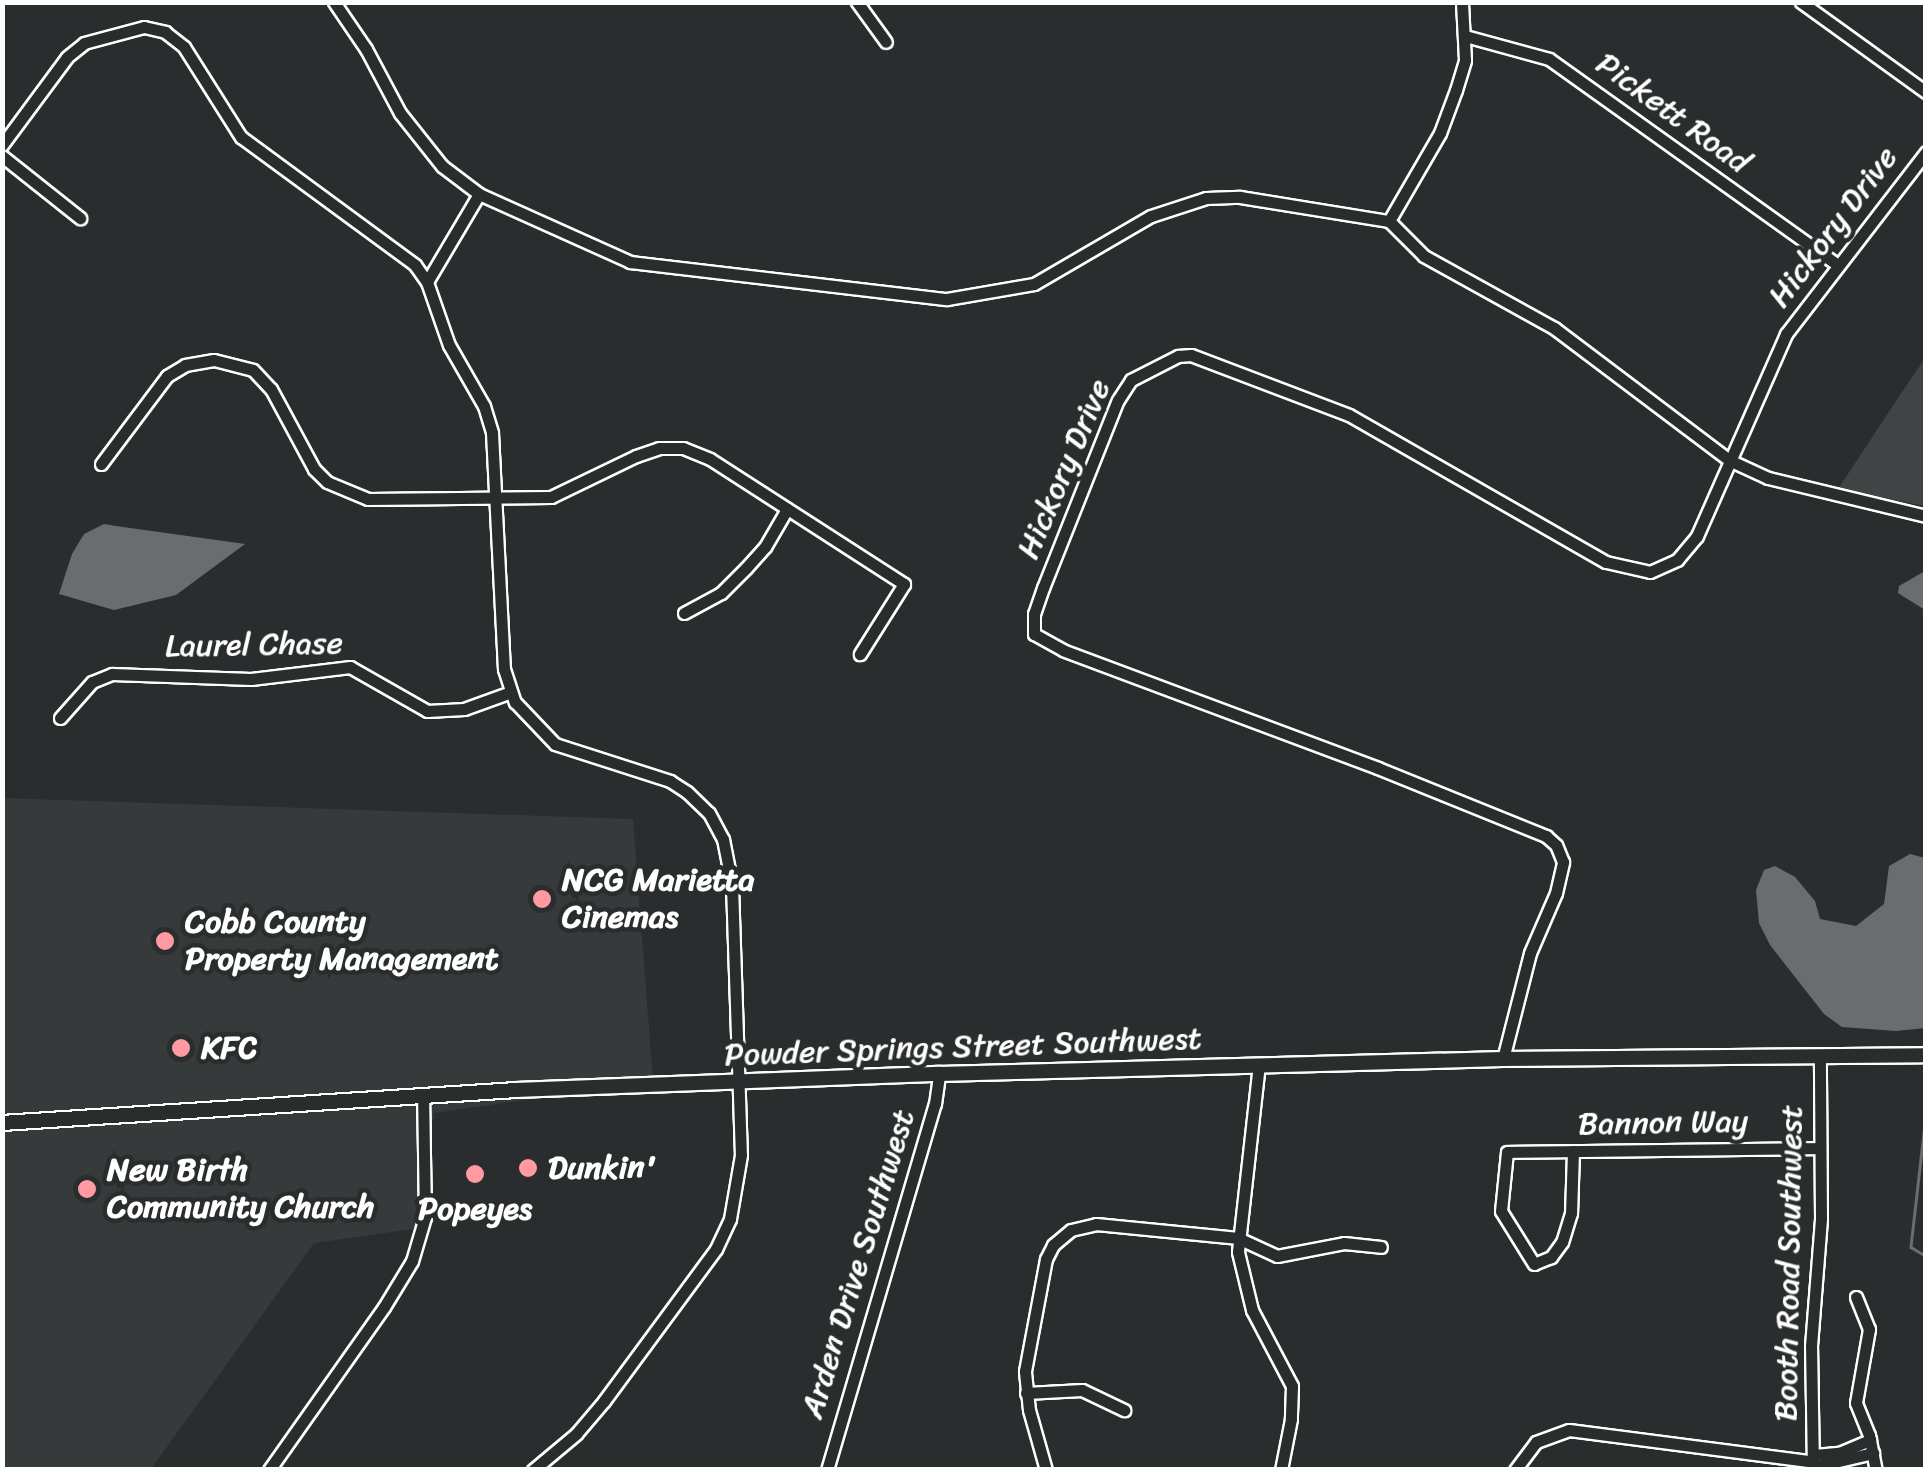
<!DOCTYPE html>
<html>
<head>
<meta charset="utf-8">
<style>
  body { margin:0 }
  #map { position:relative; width:1928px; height:1472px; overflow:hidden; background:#2a2d2e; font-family:Sriracha,sans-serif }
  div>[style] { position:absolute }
  .built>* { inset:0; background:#373a3b }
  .green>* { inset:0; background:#414445 }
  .water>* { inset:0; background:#6a6c6d }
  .stream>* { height:2.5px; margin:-1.25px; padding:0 1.25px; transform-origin:1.25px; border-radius:1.25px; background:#6a6c6d }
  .roads { filter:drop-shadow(2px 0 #fff) drop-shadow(-2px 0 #fff) drop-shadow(0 2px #fff) drop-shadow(0 -2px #fff) }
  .minor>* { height:11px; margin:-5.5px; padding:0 5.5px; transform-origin:5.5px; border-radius:5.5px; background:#2a2d2e }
  .major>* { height:14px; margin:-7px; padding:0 7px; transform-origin:7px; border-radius:7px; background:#2a2d2e }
  .dots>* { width:28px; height:28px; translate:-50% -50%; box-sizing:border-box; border:5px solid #2a2d2e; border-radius:50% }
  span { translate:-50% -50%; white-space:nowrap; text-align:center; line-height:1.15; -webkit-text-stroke:9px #2a2d2e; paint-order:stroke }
  .street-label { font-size:32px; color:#fff }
  .poi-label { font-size:32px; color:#fff; font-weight:700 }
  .left { translate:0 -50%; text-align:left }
  .frame { position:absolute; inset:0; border:5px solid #fff; pointer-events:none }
</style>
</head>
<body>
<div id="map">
  <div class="built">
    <i style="clip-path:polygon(3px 798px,633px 819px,654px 1094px,552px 1096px,435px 1113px,429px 1135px,427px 1227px,314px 1243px,151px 1469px,3px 1470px)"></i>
  </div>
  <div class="green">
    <i style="clip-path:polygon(1925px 358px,1925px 506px,1838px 489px,1898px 398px)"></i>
  </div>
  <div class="water">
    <i style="clip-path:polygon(104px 524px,116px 526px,245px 544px,176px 595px,114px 610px,59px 594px,72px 554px,84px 534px)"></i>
    <i style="clip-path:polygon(1925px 571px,1925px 610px,1898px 593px,1899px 586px)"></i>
    <i style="clip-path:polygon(1910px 854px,1925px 858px,1925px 1028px,1896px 1031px,1842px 1027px,1824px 1014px,1770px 945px,1759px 923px,1756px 890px,1764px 870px,1775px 866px,1795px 877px,1815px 901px,1820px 919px,1856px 926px,1884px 904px,1889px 866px)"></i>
  </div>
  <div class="stream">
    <i style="left:1926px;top:1115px;width:133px;rotate:96.5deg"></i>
    <i style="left:1911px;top:1247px;width:17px;rotate:31deg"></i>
  </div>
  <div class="roads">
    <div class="minor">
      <i style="left:334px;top:2px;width:57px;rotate:55.8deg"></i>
      <i style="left:366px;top:49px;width:72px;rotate:62deg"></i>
      <i style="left:400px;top:113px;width:68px;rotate:51.6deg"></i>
      <i style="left:442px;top:166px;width:46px;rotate:37.1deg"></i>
      <i style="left:479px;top:194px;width:166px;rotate:24.2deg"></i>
      <i style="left:630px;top:262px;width:319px;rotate:6.7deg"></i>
      <i style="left:947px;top:299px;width:88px;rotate:-9.8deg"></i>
      <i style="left:1034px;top:284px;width:135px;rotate:-30.2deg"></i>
      <i style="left:1151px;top:216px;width:58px;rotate:-18.1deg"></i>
      <i style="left:1206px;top:198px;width:34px;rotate:-2deg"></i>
      <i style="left:1240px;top:197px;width:151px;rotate:9.2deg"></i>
      <i style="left:1389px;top:221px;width:49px;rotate:45deg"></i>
      <i style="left:1424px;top:256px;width:149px;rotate:29deg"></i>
      <i style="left:1554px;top:328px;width:219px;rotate:37deg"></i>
      <i style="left:1729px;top:460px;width:43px;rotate:24.8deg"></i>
      <i style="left:1768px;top:478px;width:163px;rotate:13.5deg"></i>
      <i style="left:857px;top:2px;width:49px;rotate:54.1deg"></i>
      <i style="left:1801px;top:2px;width:154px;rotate:35.8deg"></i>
      <i style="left:1465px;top:36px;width:87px;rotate:15.3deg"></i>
      <i style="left:1549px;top:59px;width:353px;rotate:35.5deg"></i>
      <i style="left:2px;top:145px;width:109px;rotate:-53.5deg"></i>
      <i style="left:67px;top:57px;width:22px;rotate:-39deg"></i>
      <i style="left:84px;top:43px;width:62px;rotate:-14.9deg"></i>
      <i style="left:144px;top:27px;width:22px;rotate:13deg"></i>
      <i style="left:165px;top:32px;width:24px;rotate:38deg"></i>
      <i style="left:184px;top:47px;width:107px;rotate:57.7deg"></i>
      <i style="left:241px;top:137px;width:216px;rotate:36.3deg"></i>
      <i style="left:415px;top:265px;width:21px;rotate:55deg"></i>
      <i style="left:2px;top:156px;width:100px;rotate:38.5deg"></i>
      <i style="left:479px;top:194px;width:102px;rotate:120.6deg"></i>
      <i style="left:427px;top:282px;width:67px;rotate:70.8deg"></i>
      <i style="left:449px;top:345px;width:70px;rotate:60.2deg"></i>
      <i style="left:484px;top:406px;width:28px;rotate:73deg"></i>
      <i style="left:492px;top:433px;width:236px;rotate:87.1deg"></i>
      <i style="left:504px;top:669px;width:35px;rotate:72deg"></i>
      <i style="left:515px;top:702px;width:58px;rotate:46.4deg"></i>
      <i style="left:555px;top:744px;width:121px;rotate:17.8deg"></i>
      <i style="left:670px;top:781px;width:20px;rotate:33deg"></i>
      <i style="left:687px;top:792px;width:30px;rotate:44deg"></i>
      <i style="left:709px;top:813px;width:30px;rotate:62deg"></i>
      <i style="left:723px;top:839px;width:47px;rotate:78.9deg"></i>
      <i style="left:732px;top:885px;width:270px;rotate:88.1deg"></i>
      <i style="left:741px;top:1155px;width:65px;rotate:99.8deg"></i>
      <i style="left:730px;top:1219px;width:33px;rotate:115deg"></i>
      <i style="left:716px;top:1249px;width:189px;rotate:126.4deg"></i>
      <i style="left:604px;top:1401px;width:43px;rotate:130.3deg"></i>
      <i style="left:576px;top:1434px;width:56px;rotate:140.1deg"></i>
      <i style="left:1389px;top:221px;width:102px;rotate:-59.9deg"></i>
      <i style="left:1440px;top:133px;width:46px;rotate:-69.6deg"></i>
      <i style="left:1456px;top:90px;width:31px;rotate:-73deg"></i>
      <i style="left:1465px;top:60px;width:58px;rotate:-93deg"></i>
      <i style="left:101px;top:464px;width:110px;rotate:-53.1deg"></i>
      <i style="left:167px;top:376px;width:21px;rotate:-31deg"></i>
      <i style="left:185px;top:365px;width:29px;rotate:-10deg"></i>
      <i style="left:214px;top:360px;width:40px;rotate:14.4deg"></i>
      <i style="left:253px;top:370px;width:26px;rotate:47deg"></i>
      <i style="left:271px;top:389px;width:91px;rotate:61.7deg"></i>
      <i style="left:314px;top:469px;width:18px;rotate:45deg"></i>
      <i style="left:327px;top:482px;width:44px;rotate:22.5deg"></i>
      <i style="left:368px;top:499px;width:183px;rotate:-0.6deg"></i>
      <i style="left:551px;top:497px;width:94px;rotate:-25.8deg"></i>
      <i style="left:636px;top:456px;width:24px;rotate:-19deg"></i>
      <i style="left:659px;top:448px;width:24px"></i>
      <i style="left:683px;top:448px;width:29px;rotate:22deg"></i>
      <i style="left:710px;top:459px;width:231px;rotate:32.8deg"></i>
      <i style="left:904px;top:584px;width:83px;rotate:122.2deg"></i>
      <i style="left:684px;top:613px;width:42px;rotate:-28.4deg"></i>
      <i style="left:721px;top:593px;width:35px;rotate:-45deg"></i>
      <i style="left:746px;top:568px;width:28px;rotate:-48deg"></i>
      <i style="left:765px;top:547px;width:44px;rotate:-59.9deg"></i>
      <i style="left:60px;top:718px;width:48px;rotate:-48.4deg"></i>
      <i style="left:92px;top:682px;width:22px;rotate:-22deg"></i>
      <i style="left:112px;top:674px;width:139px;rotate:2.1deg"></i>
      <i style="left:251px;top:679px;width:100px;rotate:-6.9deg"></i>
      <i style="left:350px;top:667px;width:89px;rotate:29.7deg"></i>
      <i style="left:427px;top:711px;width:37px;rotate:-3deg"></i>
      <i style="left:464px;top:709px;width:50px;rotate:-19.9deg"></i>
      <i style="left:1503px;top:1059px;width:109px;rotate:-75.7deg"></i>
      <i style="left:1530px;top:953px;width:65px;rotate:-66.6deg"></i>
      <i style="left:1556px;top:893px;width:32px;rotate:-77deg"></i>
      <i style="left:1563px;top:862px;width:18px;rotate:-112deg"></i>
      <i style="left:1556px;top:845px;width:13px;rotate:-138deg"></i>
      <i style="left:1546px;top:836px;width:181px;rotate:-158deg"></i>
      <i style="left:1378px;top:768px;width:336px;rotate:-159.5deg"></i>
      <i style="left:1063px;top:650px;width:33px;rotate:-151deg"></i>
      <i style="left:1034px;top:634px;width:20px;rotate:-90deg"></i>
      <i style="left:1034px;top:614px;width:28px;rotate:-71deg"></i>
      <i style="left:1043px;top:588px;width:202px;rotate:-68.3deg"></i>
      <i style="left:1118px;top:400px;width:24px;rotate:-57deg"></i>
      <i style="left:1131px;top:380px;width:53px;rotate:-27.1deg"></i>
      <i style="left:1178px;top:356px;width:13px;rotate:-4deg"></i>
      <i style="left:1191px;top:355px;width:169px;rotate:20.8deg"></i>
      <i style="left:1349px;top:415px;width:296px;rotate:29.8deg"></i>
      <i style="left:1606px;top:562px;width:45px;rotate:12.8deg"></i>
      <i style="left:1650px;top:572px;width:30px;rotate:-24deg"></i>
      <i style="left:1677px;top:560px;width:31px;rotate:-50deg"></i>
      <i style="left:1697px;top:536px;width:221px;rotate:-66.2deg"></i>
      <i style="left:1786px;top:334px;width:230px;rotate:-52.4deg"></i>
      <i style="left:1259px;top:1064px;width:189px;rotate:96.4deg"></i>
      <i style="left:1238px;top:1252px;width:60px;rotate:76.4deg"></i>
      <i style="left:1252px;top:1310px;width:86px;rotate:62.2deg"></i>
      <i style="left:1292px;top:1386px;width:33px;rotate:92deg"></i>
      <i style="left:1291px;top:1419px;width:52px;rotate:101.1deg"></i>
      <i style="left:1573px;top:1151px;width:62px;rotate:91.8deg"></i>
      <i style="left:1571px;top:1213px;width:30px;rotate:107deg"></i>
      <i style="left:1562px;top:1242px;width:19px;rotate:126deg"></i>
      <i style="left:1551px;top:1257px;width:18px;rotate:158deg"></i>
      <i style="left:1534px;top:1264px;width:62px;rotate:-121.9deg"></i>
      <i style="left:1501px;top:1211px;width:59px;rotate:-84.2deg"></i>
      <i style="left:1507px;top:1152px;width:313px;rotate:-0.7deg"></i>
      <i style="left:1856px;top:1297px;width:35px;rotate:68deg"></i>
      <i style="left:1869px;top:1329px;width:75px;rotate:100deg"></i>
      <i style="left:1856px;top:1403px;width:35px;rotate:68deg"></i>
      <i style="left:1869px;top:1435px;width:36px;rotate:79deg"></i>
      <i style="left:1026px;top:1393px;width:56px;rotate:-3.1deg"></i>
      <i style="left:1082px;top:1390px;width:47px;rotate:25.5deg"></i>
      <i style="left:1814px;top:1455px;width:25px;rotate:-5deg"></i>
      <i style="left:1839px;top:1453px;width:34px;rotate:-23deg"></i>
      <i style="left:1813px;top:1467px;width:62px;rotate:-13.1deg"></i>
      <i style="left:269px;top:1470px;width:199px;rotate:-54.8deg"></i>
      <i style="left:384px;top:1307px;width:54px;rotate:-58.7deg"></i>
      <i style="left:412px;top:1261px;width:46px;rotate:-73.5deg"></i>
      <i style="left:425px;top:1217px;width:121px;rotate:-90.9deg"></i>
      <i style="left:827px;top:1470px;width:382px;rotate:-73.6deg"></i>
      <i style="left:935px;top:1104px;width:30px;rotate:-82deg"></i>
      <i style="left:1046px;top:1470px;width:62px;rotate:-105.8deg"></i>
      <i style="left:1029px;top:1410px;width:39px;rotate:-96deg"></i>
      <i style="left:1025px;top:1371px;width:114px;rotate:-79.4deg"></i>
      <i style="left:1046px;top:1259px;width:16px;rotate:-63deg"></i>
      <i style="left:1053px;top:1245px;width:23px;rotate:-40deg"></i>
      <i style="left:1071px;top:1230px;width:26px;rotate:-13deg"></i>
      <i style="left:1096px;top:1224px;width:143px;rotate:5.6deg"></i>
      <i style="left:1238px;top:1238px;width:43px;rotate:24.8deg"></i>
      <i style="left:1277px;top:1256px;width:68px;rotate:-11deg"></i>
      <i style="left:1344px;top:1243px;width:37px;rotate:6deg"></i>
      <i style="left:1515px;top:1470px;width:35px;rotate:-53deg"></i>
      <i style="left:1536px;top:1442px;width:35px;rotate:-20deg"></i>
      <i style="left:1569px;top:1430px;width:247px;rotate:7.4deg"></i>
      <i style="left:1813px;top:1470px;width:124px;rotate:-90.9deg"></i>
      <i style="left:1811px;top:1346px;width:128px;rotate:-85.5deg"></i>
      <i style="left:1821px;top:1218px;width:161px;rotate:-90.4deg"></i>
    </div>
    <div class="major">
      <i style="left:2px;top:1123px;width:515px;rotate:-3.67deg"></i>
      <i style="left:516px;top:1090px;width:423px;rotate:-2.2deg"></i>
      <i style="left:939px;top:1074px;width:564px;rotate:-1.52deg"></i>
      <i style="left:1503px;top:1059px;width:423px;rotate:-0.5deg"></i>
    </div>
  </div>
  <div class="dots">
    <i style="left:542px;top:899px;background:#ff9aa2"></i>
    <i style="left:165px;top:941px;background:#ff9aa2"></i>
    <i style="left:181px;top:1048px;background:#ff9aa2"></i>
    <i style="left:528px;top:1168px;background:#ff9aa2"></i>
    <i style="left:475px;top:1174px;background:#ff9aa2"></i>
    <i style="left:87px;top:1189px;background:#ff9aa2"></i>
  </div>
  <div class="street-label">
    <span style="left:1673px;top:113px;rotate:36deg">Pickett Road</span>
    <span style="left:1833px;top:227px;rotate:-53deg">Hickory Drive</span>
    <span style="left:1064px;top:469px;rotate:-67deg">Hickory Drive</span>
    <span style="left:254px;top:645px;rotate:-1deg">Laurel Chase</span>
    <span style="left:963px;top:1047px;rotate:-2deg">Powder Springs Street Southwest</span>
    <span style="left:1663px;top:1123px;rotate:-1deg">Bannon Way</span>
    <span style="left:1789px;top:1263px;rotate:-89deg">Booth Road Southwest</span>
    <span style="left:858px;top:1264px;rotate:-73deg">Arden Drive Southwest</span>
  </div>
  <div class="poi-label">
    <span class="left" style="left:562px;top:899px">NCG Marietta<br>Cinemas</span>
    <span class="left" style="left:185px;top:941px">Cobb County<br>Property Management</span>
    <span class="left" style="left:201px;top:1048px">KFC</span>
    <span class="left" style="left:548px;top:1168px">Dunkin'</span>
    <span class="left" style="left:107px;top:1189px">New Birth<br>Community Church</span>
    <span style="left:475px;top:1209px">Popeyes</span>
  </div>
  <div class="frame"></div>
</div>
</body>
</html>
